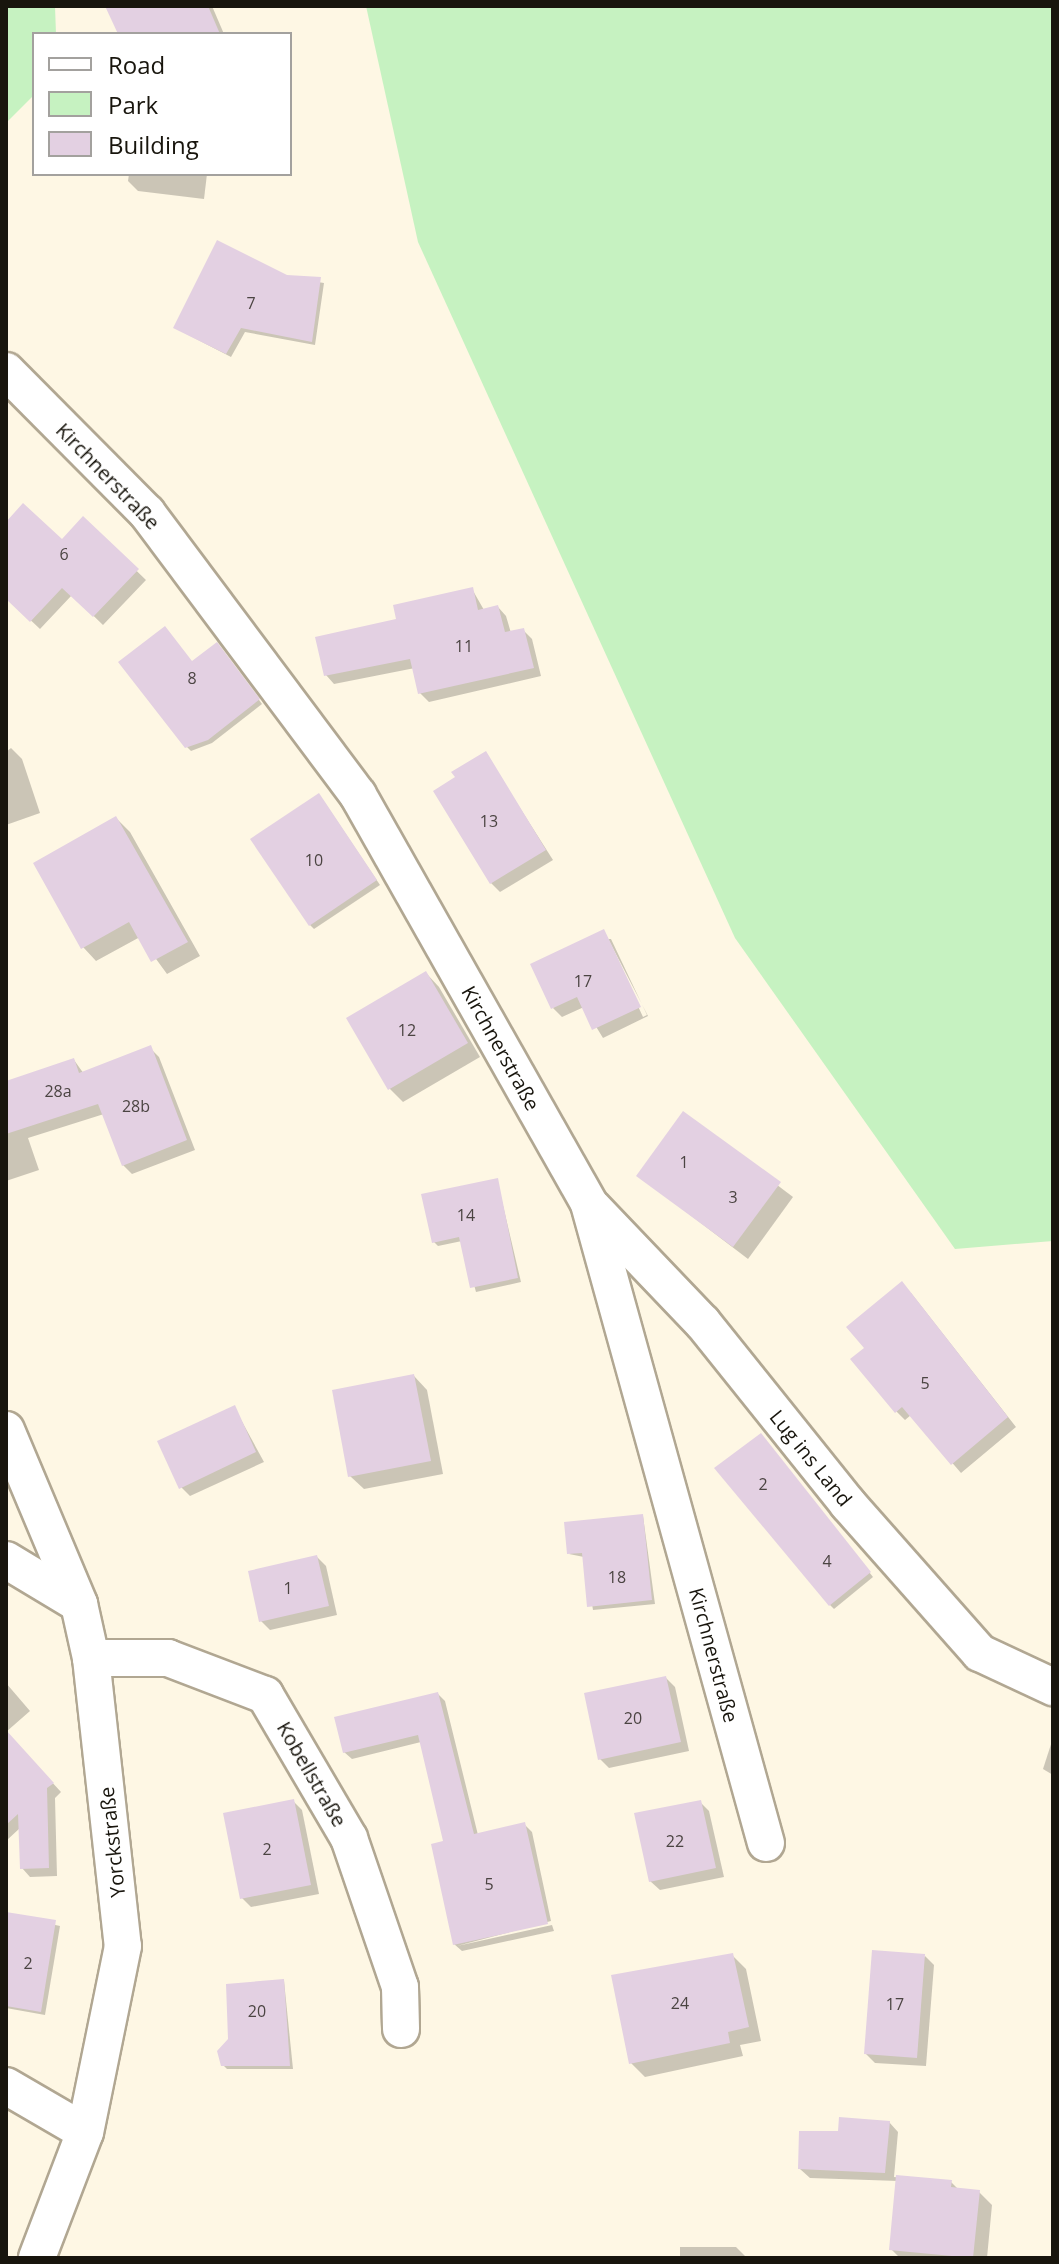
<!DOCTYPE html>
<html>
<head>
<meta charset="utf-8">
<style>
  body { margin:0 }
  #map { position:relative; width:1059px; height:2264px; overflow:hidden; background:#fef7e4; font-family:"Open Sans",sans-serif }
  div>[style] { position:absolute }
  .green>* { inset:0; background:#c6f2c1 }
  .shadow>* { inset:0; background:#0003 }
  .building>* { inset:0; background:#e3d0e2 }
  .roads { filter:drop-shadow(2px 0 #b1a792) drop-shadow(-2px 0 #b1a792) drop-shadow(0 2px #b1a792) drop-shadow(0 -2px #b1a792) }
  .minor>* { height:36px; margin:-18px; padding:0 18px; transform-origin:18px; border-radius:18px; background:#fff }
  span { translate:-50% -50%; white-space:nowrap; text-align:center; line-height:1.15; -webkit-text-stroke:6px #fff; paint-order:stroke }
  .number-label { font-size:16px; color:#4b4442 }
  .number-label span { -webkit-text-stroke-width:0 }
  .street-label { font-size:20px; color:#18150d }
  .frame { position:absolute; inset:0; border:8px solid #18150d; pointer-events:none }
  .legend { position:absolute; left:32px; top:32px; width:260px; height:144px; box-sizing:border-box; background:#fff; border:2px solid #a3a19e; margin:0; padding:10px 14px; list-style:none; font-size:24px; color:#18150d }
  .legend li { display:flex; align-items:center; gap:16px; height:40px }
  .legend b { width:40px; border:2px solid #a3a19e }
</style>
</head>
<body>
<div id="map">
  <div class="green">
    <i style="clip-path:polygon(6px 6px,55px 6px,56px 34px,34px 34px,34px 95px,6px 123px)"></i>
    <i style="clip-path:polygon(366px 6px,1053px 6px,1053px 1241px,955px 1249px,735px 938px,418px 242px)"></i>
  </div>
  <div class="shadow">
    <i style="clip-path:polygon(107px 6px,212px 6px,224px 34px,121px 34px)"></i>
    <i style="clip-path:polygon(129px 174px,207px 174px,204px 199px,138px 191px,128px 181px)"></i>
    <i style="clip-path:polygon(286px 277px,324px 283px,315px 345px,245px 332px,231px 357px,175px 328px)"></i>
    <i style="clip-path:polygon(83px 519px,146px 580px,103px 625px,72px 595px,40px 629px,6px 597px,6px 525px,62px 542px)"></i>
    <i style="clip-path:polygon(472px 589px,484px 610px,498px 607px,506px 616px,511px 633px,524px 631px,532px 639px,541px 676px,429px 702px,420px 693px,415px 668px,334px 684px,326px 675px,398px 621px)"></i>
    <i style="clip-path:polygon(221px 648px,262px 704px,212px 743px,191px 751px,186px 746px,192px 663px)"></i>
    <i style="clip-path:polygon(11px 748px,22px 759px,40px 813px,6px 825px,6px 752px)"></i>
    <i style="clip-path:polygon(485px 753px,553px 860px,500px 892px,491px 883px,457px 778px)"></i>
    <i style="clip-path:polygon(323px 800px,380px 885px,314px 929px,310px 925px)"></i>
    <i style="clip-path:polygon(116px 818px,130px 832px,200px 956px,167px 974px,140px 937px,96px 961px,83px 947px)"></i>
    <i style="clip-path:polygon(evenodd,604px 931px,648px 1016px,603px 1038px,584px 1007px,562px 1017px,553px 1008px,604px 931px,607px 939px,611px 939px,647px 1015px,643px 1017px,607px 939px)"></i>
    <i style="clip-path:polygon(426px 973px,439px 987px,480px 1057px,403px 1102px,389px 1088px)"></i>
    <i style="clip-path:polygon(150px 1048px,159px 1057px,195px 1150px,132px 1174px,123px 1165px,104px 1114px,28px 1138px,39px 1170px,6px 1181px,6px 1083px,74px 1060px,84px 1074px)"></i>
    <i style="clip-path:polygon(683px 1114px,793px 1197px,748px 1259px,639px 1176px)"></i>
    <i style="clip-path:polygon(497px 1180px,521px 1282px,476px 1292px,462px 1241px,438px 1246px,434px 1242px)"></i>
    <i style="clip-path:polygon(911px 1293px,1016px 1427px,961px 1473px,911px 1415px,905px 1420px,896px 1411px,867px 1348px)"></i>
    <i style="clip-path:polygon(414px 1376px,427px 1390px,443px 1474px,364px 1489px,350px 1476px)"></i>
    <i style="clip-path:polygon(234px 1407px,264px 1462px,190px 1496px,181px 1487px)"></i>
    <i style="clip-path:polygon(765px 1440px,873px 1577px,834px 1609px,830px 1605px)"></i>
    <i style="clip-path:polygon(643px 1516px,655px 1604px,593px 1610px,584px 1557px,569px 1554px)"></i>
    <i style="clip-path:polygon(317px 1557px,326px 1566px,337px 1615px,270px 1630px,261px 1621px)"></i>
    <i style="clip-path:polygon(666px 1678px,675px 1687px,689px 1751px,609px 1768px,600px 1759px)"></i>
    <i style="clip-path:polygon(6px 1683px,30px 1711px,6px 1732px,61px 1792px,55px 1798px,57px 1876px,30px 1877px,22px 1868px,20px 1828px,6px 1841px)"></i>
    <i style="clip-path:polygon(438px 1694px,445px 1701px,478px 1835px,525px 1825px,532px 1832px,551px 1921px,457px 1946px,552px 1925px,554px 1931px,462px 1951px,454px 1944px,445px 1842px,421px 1742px,352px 1759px,344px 1752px)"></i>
    <i style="clip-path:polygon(1053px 1738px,1053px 1775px,1043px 1769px)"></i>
    <i style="clip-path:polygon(293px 1801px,302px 1810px,319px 1894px,251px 1907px,242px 1898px)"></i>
    <i style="clip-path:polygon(700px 1802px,709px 1811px,724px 1877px,660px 1890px,650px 1881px)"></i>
    <i style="clip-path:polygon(6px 1914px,60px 1926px,45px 2015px,6px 2008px)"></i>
    <i style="clip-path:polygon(732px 1955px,746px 1969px,761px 2041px,740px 2045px,743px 2056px,645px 2077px,631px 2063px,613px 1977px)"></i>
    <i style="clip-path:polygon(925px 1956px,934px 1965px,926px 2066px,875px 2063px,866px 2054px)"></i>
    <i style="clip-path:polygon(284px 1981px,293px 2069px,227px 2069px,223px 2065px)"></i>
    <i style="clip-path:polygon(889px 2122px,898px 2132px,894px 2177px,951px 2182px,959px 2190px,979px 2192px,992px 2205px,987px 2258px,900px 2258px,891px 2249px,898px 2181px,810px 2178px,800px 2169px,840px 2133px)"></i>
    <i style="clip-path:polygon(680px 2247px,736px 2247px,747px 2258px,680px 2258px)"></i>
  </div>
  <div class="building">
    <i style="clip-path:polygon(105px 6px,208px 6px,220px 34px,118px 34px)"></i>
    <i style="clip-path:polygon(217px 240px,287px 275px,321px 277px,312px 342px,241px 328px,226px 354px,173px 328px)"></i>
    <i style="clip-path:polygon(23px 503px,62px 539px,83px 516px,139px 569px,93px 617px,62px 588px,30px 622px,6px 599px,6px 522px)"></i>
    <i style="clip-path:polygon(473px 587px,478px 610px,498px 605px,505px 632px,524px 628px,534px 668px,418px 694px,410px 659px,324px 676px,315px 637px,396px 619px,393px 605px)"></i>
    <i style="clip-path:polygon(165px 626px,192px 661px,217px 642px,260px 699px,208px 740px,185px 748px,118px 662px)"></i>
    <i style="clip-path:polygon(486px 751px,546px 850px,490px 884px,433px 791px,455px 777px,451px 772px)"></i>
    <i style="clip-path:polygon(319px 793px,377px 880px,309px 926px,250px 839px)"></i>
    <i style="clip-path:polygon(116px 816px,188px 942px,151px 962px,129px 922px,81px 949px,33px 863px)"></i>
    <i style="clip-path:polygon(604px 929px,641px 1007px,592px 1030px,577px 997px,551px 1009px,530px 964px)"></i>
    <i style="clip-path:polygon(426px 971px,468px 1043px,388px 1090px,346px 1018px)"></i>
    <i style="clip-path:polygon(151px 1045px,187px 1140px,122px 1166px,98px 1104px,6px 1134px,6px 1081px,74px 1058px,79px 1073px)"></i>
    <i style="clip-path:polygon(683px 1111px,781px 1182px,733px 1247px,636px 1176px)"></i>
    <i style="clip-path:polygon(498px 1178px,518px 1278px,470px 1288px,459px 1237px,432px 1243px,421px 1194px)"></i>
    <i style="clip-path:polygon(902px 1281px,1008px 1417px,951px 1465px,902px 1407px,895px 1413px,850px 1359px,864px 1348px,846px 1327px)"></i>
    <i style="clip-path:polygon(414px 1374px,431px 1461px,348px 1477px,332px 1390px)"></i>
    <i style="clip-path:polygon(235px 1405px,256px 1452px,179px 1489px,157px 1441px)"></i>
    <i style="clip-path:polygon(761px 1433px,871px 1572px,829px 1606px,714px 1468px)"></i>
    <i style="clip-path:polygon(643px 1514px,652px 1600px,587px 1607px,582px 1553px,567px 1554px,564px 1522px)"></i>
    <i style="clip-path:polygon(317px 1555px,329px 1606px,259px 1622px,248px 1571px)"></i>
    <i style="clip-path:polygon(666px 1676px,681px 1742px,598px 1760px,584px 1693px)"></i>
    <i style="clip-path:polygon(438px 1692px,474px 1834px,525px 1822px,548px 1924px,453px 1945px,431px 1844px,443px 1841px,418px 1735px,343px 1753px,334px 1717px)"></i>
    <i style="clip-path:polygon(6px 1730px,54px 1783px,47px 1788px,49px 1868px,20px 1869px,18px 1814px,6px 1825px)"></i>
    <i style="clip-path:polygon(294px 1799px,311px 1885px,240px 1899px,223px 1813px)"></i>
    <i style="clip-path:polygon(701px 1800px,716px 1868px,649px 1882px,634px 1813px)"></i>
    <i style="clip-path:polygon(6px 1912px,56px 1920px,41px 2012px,6px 2006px)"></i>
    <i style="clip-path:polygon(872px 1950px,925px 1954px,917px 2058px,864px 2054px)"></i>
    <i style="clip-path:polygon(733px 1953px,749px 2027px,728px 2032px,730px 2043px,629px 2064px,611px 1975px)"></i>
    <i style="clip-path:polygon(284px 1979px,290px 2066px,221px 2066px,217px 2051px,228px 2039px,226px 1984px)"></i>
    <i style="clip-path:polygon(839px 2117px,890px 2121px,885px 2173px,798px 2169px,799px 2131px,838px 2131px)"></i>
    <i style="clip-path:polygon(896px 2175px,952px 2180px,951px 2187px,980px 2190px,973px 2258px,889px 2250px)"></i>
  </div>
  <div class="roads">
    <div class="minor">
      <i style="left:6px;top:371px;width:200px;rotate:45.2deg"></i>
      <i style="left:147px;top:513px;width:352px;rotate:53.2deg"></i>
      <i style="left:358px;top:795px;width:470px;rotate:60.5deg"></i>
      <i style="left:589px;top:1204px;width:663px;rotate:74.52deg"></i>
      <i style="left:593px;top:1208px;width:159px;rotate:46.3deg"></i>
      <i style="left:703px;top:1323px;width:232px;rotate:51.3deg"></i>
      <i style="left:848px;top:1504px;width:199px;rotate:48.5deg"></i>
      <i style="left:980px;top:1653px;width:81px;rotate:25deg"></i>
      <i style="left:6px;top:1430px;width:189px;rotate:67.2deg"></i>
      <i style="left:79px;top:1604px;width:55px;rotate:77.5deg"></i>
      <i style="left:91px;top:1658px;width:290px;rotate:83.7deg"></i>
      <i style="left:123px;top:1946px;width:190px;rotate:101.5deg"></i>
      <i style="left:85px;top:2132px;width:135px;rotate:110.9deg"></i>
      <i style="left:6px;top:1560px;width:85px;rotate:31.1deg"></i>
      <i style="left:91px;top:1658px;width:77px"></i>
      <i style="left:168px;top:1658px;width:104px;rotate:20.9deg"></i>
      <i style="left:265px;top:1695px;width:166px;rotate:59.6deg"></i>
      <i style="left:349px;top:1838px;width:157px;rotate:71.1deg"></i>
      <i style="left:400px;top:1987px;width:42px;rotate:88.6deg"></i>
      <i style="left:6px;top:2086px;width:91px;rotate:30.2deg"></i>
    </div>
  </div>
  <div class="number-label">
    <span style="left:251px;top:303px">7</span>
    <span style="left:64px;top:554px">6</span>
    <span style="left:464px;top:646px">11</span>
    <span style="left:192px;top:678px">8</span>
    <span style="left:489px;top:821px">13</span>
    <span style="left:314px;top:860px">10</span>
    <span style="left:583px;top:981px">17</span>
    <span style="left:407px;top:1030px">12</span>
    <span style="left:58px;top:1091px">28a</span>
    <span style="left:136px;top:1106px">28b</span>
    <span style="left:684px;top:1162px">1</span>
    <span style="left:733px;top:1197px">3</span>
    <span style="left:466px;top:1215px">14</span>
    <span style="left:925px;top:1383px">5</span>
    <span style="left:763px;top:1484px">2</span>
    <span style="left:827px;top:1561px">4</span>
    <span style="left:617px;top:1577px">18</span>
    <span style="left:288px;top:1588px">1</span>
    <span style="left:633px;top:1718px">20</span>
    <span style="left:675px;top:1841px">22</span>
    <span style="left:267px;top:1849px">2</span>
    <span style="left:489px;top:1884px">5</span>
    <span style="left:28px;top:1963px">2</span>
    <span style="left:680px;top:2003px">24</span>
    <span style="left:895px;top:2004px">17</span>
    <span style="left:257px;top:2011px">20</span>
  </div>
  <div class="street-label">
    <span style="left:108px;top:476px;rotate:46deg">Kirchnerstraße</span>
    <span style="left:501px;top:1048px;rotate:61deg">Kirchnerstraße</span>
    <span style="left:811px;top:1458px;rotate:51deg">Lug ins Land</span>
    <span style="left:714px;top:1655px;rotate:75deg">Kirchnerstraße</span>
    <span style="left:312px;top:1774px;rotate:60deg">Kobellstraße</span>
    <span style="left:112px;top:1842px;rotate:-96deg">Yorckstraße</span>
  </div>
  <div class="frame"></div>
  <ul class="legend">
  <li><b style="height:10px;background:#fff"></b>Road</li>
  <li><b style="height:22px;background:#c6f2c1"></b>Park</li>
  <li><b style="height:22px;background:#e3d0e2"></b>Building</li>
  </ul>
</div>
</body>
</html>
